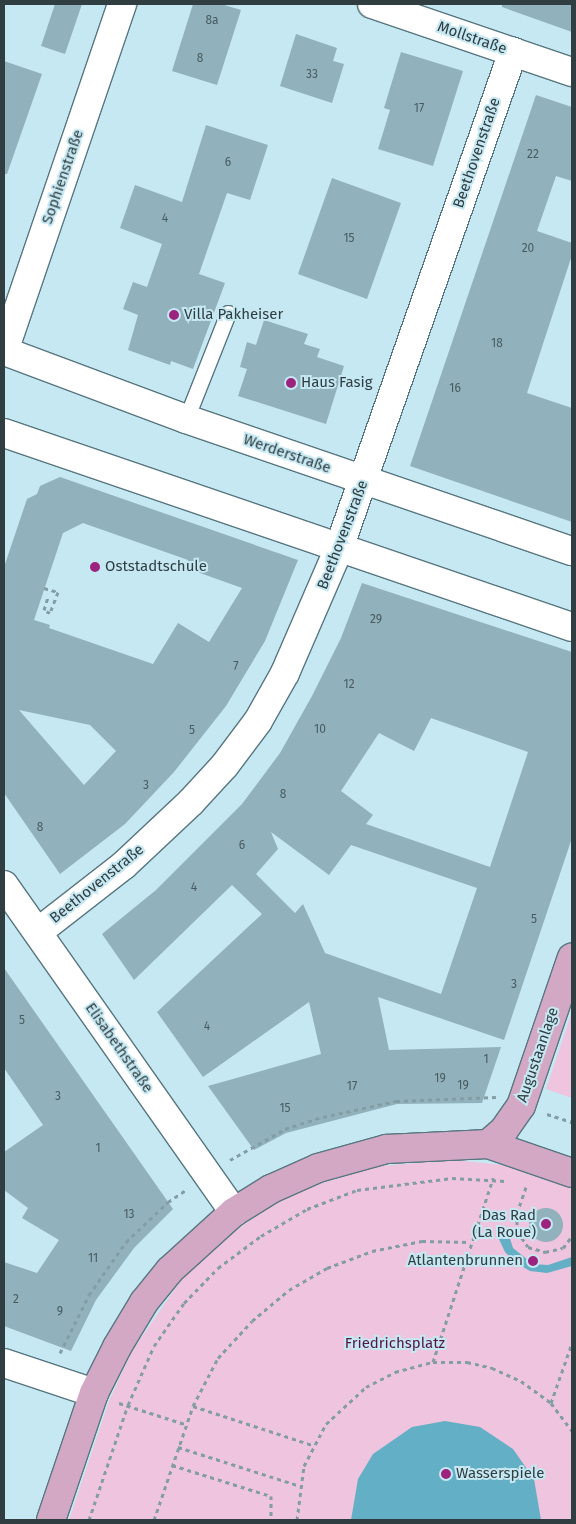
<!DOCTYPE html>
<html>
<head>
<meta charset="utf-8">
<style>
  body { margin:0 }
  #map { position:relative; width:576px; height:1524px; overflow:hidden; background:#c6e8f2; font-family:"Fira Sans",sans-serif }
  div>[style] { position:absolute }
  .green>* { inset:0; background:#efc4df }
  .water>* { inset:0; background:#63afc5 }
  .building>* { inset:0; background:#91b2bc }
  .round { border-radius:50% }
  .path>* { height:3px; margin-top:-1.5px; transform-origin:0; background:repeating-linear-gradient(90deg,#839da4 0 4px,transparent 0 8px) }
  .roads { filter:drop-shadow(1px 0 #587780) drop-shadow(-1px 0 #587780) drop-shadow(0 1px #587780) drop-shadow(0 -1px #587780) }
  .service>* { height:15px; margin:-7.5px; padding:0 7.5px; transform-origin:7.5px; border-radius:7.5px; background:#fff }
  .minor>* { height:28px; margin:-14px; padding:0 14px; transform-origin:14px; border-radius:14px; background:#fff }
  .primary>* { height:28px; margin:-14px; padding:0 14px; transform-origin:14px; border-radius:14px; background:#d3a8c5 }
  .dots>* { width:14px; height:14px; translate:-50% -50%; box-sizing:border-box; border:2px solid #c6e8f2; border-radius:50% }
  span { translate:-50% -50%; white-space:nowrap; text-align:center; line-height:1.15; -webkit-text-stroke:4px #c6e8f2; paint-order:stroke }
  .number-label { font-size:12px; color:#485b60 }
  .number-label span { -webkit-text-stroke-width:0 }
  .street-label { font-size:15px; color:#303e42 }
  .poi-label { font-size:15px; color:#303e42 }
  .left { translate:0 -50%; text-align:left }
  .right { translate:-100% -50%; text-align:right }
  .park-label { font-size:15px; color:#561545 }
  .frame { position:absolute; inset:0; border:5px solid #303e42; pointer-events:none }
</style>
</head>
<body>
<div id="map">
  <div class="green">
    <i style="clip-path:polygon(572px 1012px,572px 1098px,546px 1089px)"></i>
    <i style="clip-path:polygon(455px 1160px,513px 1166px,572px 1184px,572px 1520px,69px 1520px,109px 1401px,132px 1351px,182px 1279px,210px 1250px,266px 1208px,309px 1187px,379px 1166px)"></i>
  </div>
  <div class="water">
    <i style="clip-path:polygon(499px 1225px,507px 1229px,513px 1248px,533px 1264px,548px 1265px,572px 1257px,572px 1266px,547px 1273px,530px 1271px,516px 1263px,505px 1252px,498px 1237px)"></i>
    <i style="clip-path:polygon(445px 1421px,480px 1427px,513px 1449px,534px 1479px,541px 1520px,351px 1520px,358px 1479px,373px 1454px,412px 1427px)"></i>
  </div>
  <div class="building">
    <i style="clip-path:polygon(55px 4px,82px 4px,65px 54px,41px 46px)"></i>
    <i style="clip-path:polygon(193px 4px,221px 4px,241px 10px,217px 85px,172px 71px)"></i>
    <i style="clip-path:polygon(502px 4px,572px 4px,572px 32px,502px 7px)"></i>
    <i style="clip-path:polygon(296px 34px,337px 48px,333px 61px,344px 64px,332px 103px,280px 86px)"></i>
    <i style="clip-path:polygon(401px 52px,463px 71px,433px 166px,378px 149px,390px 110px,384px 108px)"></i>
    <i style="clip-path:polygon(4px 61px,42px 74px,7px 174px,4px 174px)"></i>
    <i style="clip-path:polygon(536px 95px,572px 107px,572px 181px,556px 176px,537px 231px,572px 243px,572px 255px,527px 393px,572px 408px,572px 522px,410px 466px)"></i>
    <i style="clip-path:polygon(206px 125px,268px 145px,250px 200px,227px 193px,199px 274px,225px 283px,193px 369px,171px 361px,170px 365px,128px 350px,138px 315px,123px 309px,133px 282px,147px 287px,162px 244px,120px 228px,135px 185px,182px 202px)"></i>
    <i style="clip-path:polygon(332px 178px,401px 203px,367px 299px,298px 274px)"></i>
    <i style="clip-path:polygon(264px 320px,308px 334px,304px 344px,320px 349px,317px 357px,344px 366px,326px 424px,238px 396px,247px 369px,240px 367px,247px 342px,256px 345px)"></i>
    <i style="clip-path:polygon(evenodd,60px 477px,298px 560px,265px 641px,226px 706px,174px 772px,125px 824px,60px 874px,4px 793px,4px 567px,27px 499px,37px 494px,40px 486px,60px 477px,83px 523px,188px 560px,186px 568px,242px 588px,209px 642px,178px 623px,153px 664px,49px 628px,50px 625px,34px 620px,63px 533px,83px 523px,60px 477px,19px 710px,90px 725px,116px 751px,84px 785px,19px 710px)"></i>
    <i style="clip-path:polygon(evenodd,362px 583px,572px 652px,572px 838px,504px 1040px,378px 997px,389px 1050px,501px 1047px,482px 1103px,397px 1104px,286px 1133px,254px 1150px,208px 1086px,321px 1054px,309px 1002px,203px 1077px,157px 1012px,262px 914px,232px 885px,134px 980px,102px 934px,156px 890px,242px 804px,280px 753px,312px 696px,341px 638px,362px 583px,431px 718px,528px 752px,490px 867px,366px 824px,373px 815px,341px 791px,379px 733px,414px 751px,431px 718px,362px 583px,271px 832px,329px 875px,351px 845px,477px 888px,441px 994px,325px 953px,303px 904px,295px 913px,256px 874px,278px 849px,271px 832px)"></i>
    <i style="clip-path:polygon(4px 968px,173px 1209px,134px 1248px,96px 1300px,71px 1351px,4px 1326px,4px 1262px,37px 1273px,59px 1240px,22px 1218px,28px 1208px,4px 1190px,4px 1152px,43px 1125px,4px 1068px)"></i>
    <i class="round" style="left:529px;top:1208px;width:34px;height:34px"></i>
  </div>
  <div class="path">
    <i style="left:44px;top:588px;width:15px;rotate:16deg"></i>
    <i style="left:58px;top:592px;width:22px;rotate:111deg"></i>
    <i style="left:50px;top:613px;width:7px;rotate:-153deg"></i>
    <i style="left:44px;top:610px;width:14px;rotate:-73deg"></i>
    <i style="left:547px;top:1114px;width:26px;rotate:18deg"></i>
    <i style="left:230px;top:1160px;width:63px;rotate:-29.4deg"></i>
    <i style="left:285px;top:1129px;width:40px;rotate:-18deg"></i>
    <i style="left:323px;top:1117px;width:75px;rotate:-12.4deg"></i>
    <i style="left:396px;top:1101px;width:100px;rotate:-2.3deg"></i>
    <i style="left:526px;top:1187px;width:28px;rotate:109deg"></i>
    <i style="left:517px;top:1213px;width:18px;rotate:90deg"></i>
    <i style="left:517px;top:1231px;width:19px;rotate:55deg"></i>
    <i style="left:528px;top:1247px;width:18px;rotate:16deg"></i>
    <i style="left:545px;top:1252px;width:18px;rotate:-13deg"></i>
    <i style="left:563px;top:1248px;width:15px;rotate:-53deg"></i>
    <i style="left:60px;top:1353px;width:65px;rotate:-63.4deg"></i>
    <i style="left:89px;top:1295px;width:65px;rotate:-55.1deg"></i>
    <i style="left:126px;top:1242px;width:58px;rotate:-43.6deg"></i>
    <i style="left:168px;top:1202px;width:22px;rotate:-34deg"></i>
    <i style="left:433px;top:1362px;width:194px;rotate:-71.9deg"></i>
    <i style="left:119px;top:1403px;width:69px;rotate:17.7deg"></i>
    <i style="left:551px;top:1403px;width:64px;rotate:-70.7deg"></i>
    <i style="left:193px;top:1406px;width:125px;rotate:18.1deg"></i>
    <i style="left:178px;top:1447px;width:128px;rotate:17.7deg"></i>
    <i style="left:172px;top:1465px;width:104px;rotate:17.4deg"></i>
    <i style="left:271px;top:1496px;width:24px;rotate:90deg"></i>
    <i style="left:89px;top:1520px;width:121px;rotate:-71.3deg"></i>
    <i style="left:128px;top:1405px;width:64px;rotate:-66.2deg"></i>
    <i style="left:154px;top:1346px;width:52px;rotate:-55.1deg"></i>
    <i style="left:184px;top:1303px;width:49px;rotate:-45.8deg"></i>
    <i style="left:218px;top:1268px;width:54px;rotate:-36.7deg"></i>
    <i style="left:261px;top:1236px;width:53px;rotate:-30.4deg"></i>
    <i style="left:307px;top:1209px;width:53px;rotate:-20.8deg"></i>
    <i style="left:357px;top:1190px;width:96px;rotate:-7.2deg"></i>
    <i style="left:452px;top:1178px;width:53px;rotate:3.2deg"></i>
    <i style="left:154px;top:1520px;width:120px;rotate:-71.1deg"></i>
    <i style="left:193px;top:1406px;width:54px;rotate:-62.5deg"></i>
    <i style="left:218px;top:1358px;width:50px;rotate:-47.4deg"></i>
    <i style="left:252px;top:1321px;width:48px;rotate:-40deg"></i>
    <i style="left:289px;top:1290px;width:44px;rotate:-30.1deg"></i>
    <i style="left:327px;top:1268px;width:48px;rotate:-20.7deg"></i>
    <i style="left:372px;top:1251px;width:51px;rotate:-11.3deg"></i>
    <i style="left:422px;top:1241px;width:48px;rotate:1.2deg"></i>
    <i style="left:297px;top:1520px;width:54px;rotate:-82.6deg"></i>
    <i style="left:304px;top:1466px;width:47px;rotate:-62.4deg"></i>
    <i style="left:326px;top:1424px;width:54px;rotate:-42.8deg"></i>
    <i style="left:366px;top:1387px;width:33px;rotate:-27deg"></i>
    <i style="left:395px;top:1372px;width:39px;rotate:-15deg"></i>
    <i style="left:433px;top:1362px;width:34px"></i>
    <i style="left:467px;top:1362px;width:26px;rotate:13deg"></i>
    <i style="left:492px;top:1368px;width:32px;rotate:24deg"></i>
    <i style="left:521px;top:1381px;width:37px;rotate:36deg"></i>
    <i style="left:551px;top:1403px;width:35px;rotate:53deg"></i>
  </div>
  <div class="roads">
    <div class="service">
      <i style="left:186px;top:419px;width:114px;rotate:-68.4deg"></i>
    </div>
    <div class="minor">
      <i style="left:372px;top:4px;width:211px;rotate:18.8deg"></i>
      <i style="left:4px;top:351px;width:194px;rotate:20.5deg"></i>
      <i style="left:186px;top:419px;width:408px;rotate:18.9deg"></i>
      <i style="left:4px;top:351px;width:367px;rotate:-71.2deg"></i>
      <i style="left:4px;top:433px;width:600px;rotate:18.86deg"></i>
      <i style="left:4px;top:885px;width:400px;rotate:54.9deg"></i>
      <i style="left:38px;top:932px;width:109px;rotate:-37.9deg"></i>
      <i style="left:124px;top:865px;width:92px;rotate:-43.2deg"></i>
      <i style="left:191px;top:802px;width:50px;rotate:-47.4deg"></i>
      <i style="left:225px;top:765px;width:55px;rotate:-53.1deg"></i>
      <i style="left:258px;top:721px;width:55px;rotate:-60.6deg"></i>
      <i style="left:285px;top:673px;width:136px;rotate:-66.6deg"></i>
      <i style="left:339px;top:548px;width:526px;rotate:-70.67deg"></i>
      <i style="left:4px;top:1363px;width:95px;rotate:18.4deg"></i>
    </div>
    <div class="primary">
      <i style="left:488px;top:1144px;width:21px;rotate:-41deg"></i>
      <i style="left:504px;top:1130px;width:29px;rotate:-55deg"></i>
      <i style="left:521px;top:1106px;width:157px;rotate:-71.1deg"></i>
      <i style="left:51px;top:1520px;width:134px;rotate:-71.3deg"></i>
      <i style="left:94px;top:1393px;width:51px;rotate:-63.4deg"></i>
      <i style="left:117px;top:1347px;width:52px;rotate:-59deg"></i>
      <i style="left:144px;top:1302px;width:41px;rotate:-50.9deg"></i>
      <i style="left:170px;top:1270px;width:86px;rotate:-42.2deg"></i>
      <i style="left:234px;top:1212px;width:44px;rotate:-31.9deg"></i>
      <i style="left:271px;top:1189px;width:51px;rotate:-24.1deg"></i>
      <i style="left:318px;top:1168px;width:71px;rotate:-15.6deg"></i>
      <i style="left:386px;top:1149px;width:102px;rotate:-2.8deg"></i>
      <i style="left:488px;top:1144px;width:89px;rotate:19deg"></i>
    </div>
  </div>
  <div class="dots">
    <i style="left:174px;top:315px;background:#9c247e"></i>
    <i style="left:291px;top:383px;background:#9c247e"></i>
    <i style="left:95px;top:567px;background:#9c247e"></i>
    <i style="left:546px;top:1224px;background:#9c247e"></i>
    <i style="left:533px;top:1261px;background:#9c247e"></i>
    <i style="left:446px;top:1474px;background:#9c247e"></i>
  </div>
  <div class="number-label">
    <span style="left:212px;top:21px">8a</span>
    <span style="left:200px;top:59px">8</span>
    <span style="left:312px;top:75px">33</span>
    <span style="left:419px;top:109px">17</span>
    <span style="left:533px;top:155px">22</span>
    <span style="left:228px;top:163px">6</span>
    <span style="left:165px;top:219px">4</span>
    <span style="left:349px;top:239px">15</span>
    <span style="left:528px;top:249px">20</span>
    <span style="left:497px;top:344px">18</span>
    <span style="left:455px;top:389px">16</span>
    <span style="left:376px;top:620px">29</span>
    <span style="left:236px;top:667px">7</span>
    <span style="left:349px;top:685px">12</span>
    <span style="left:320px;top:730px">10</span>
    <span style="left:192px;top:731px">5</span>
    <span style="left:146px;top:786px">3</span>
    <span style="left:283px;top:795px">8</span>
    <span style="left:40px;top:828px">8</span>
    <span style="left:242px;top:846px">6</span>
    <span style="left:194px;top:888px">4</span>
    <span style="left:534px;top:920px">5</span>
    <span style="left:514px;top:985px">3</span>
    <span style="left:22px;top:1021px">5</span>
    <span style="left:207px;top:1027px">4</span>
    <span style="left:486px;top:1060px">1</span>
    <span style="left:440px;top:1079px">19</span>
    <span style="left:463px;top:1086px">19</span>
    <span style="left:352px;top:1087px">17</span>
    <span style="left:58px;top:1097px">3</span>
    <span style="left:285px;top:1109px">15</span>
    <span style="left:98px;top:1149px">1</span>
    <span style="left:129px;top:1215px">13</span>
    <span style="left:93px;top:1259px">11</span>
    <span style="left:16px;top:1300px">2</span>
    <span style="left:60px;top:1312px">9</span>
  </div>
  <div class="street-label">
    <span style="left:472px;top:38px;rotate:19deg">Mollstraße</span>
    <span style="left:477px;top:153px;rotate:-71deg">Beethovenstraße</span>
    <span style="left:63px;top:177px;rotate:-71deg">Sophienstraße</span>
    <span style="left:287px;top:454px;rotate:19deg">Werderstraße</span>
    <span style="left:343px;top:535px;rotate:-69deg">Beethovenstraße</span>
    <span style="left:97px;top:884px;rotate:-39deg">Beethovenstraße</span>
    <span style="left:119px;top:1048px;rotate:55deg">Elisabethstraße</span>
    <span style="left:538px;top:1055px;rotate:-71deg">Augustaanlage</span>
  </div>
  <div class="poi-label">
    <span class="left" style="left:184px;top:315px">Villa Pakheiser</span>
    <span class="left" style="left:301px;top:383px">Haus Fasig</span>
    <span class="left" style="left:105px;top:567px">Oststadtschule</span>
    <span class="right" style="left:536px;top:1224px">Das Rad<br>(La Roue)</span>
    <span class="right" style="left:523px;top:1261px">Atlantenbrunnen</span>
    <span class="left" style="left:456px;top:1474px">Wasserspiele</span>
  </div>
  <div class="park-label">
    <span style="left:395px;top:1344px">Friedrichsplatz</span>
  </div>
  <div class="frame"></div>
</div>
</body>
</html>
